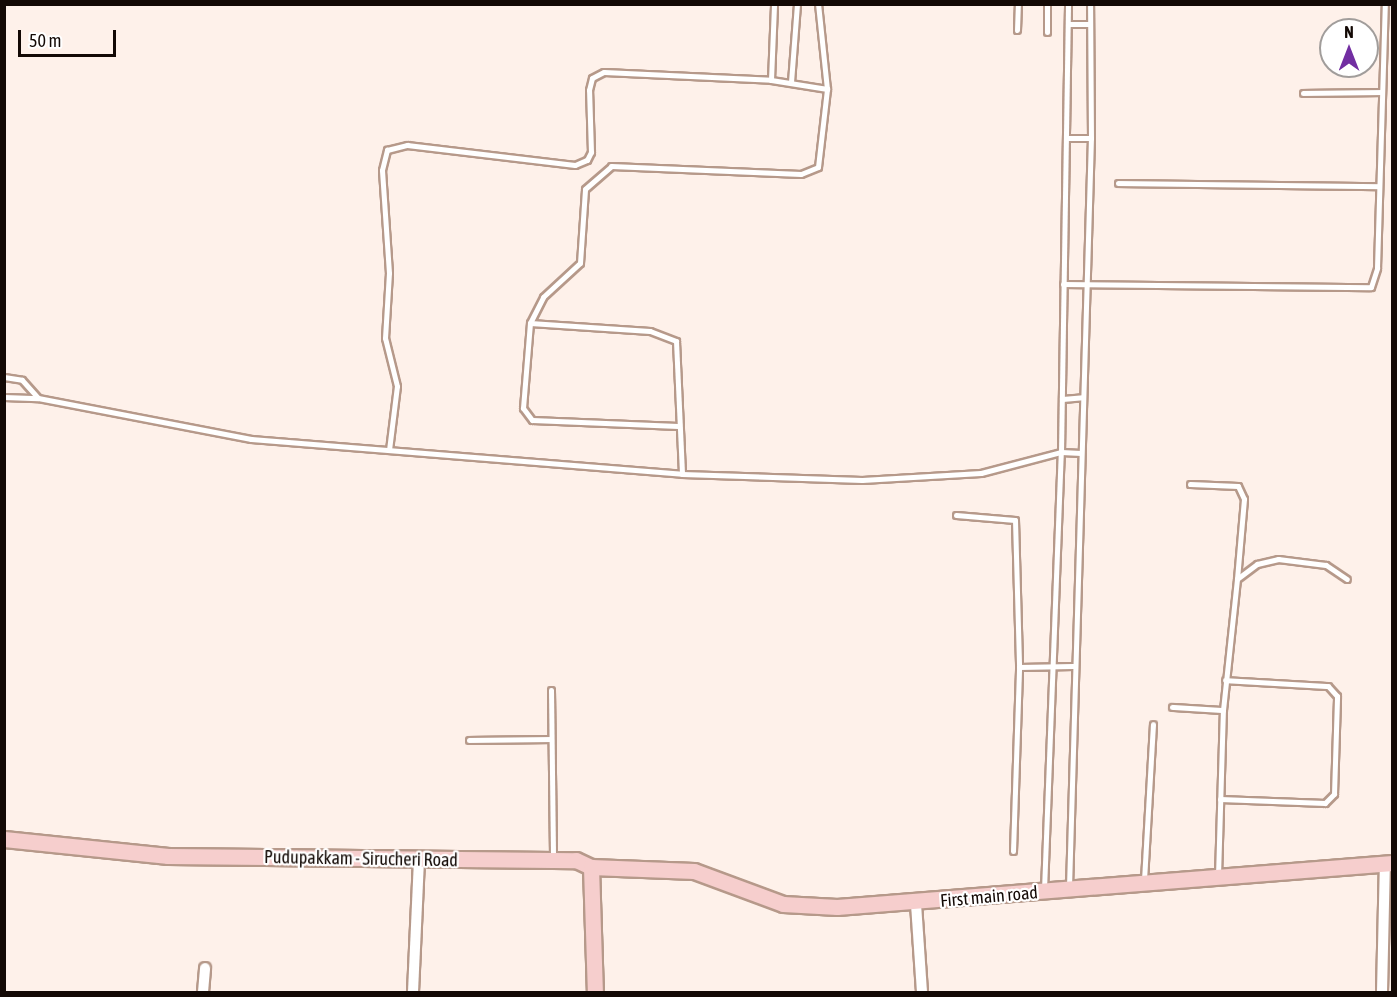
<!DOCTYPE html>
<html>
<head>
<meta charset="utf-8">
<style>
  body { margin:0 }
  #map { position:relative; width:1397px; height:997px; overflow:hidden; background:#fef1ea; font-family:"Asap Condensed",sans-serif }
  div>[style] { position:absolute }
  .roads { filter:drop-shadow(2px 0 #b6998a) drop-shadow(-2px 0 #b6998a) drop-shadow(0 2px #b6998a) drop-shadow(0 -2px #b6998a) }
  .lane>* { height:5px; margin:-2.5px; padding:0 2.5px; transform-origin:2.5px; border-radius:2.5px; background:#fff }
  .street>* { height:10px; margin:-5px; padding:0 5px; transform-origin:5px; border-radius:5px; background:#fff }
  .secondary>* { height:15px; margin:-7.5px; padding:0 7.5px; transform-origin:7.5px; border-radius:7.5px; background:#f6cecd }
  span { translate:-50% -50%; white-space:nowrap; text-align:center; line-height:1.15; -webkit-text-stroke:4.5px #fff; paint-order:stroke }
  .street-label { font-size:18px; color:#130905 }
  .frame { position:absolute; inset:0; border:6px solid #130905; pointer-events:none }
  .north { position:absolute; left:1319px; top:18px; width:60px; height:60px; box-sizing:border-box; background:#fff; border:2px solid #a19d9b; border-radius:50%; rotate:0deg; font-size:16px; font-weight:700; line-height:24px; text-align:center; color:#130905 }
  .north::after { content:''; display:block; margin:auto; width:21px; height:27px; background:#722ea2; clip-path:polygon(50% 0,100% 100%,50% 72%,0 100%) }
  .scale { position:absolute; left:18px; top:30px; width:98px; height:27px; box-sizing:border-box; border:3px solid #130905; border-top:0; padding-left:8px; font-size:18px; line-height:21px; white-space:nowrap; color:#130905; -webkit-text-stroke:4px #fff; paint-order:stroke }
</style>
</head>
<body>
<div id="map">
  <div class="roads">
    <div class="lane">
      <i style="left:1047px;top:4px;width:28px;rotate:90deg"></i>
      <i style="left:1069px;top:24px;width:21px"></i>
      <i style="left:1017px;top:30px;width:26px;rotate:-88deg"></i>
      <i style="left:771px;top:80px;width:76px;rotate:-87.7deg"></i>
      <i style="left:791px;top:82px;width:78px;rotate:-85.6deg"></i>
      <i style="left:1303px;top:93px;width:79px;rotate:-0.7deg"></i>
      <i style="left:1068px;top:138px;width:23px"></i>
      <i style="left:1118px;top:183px;width:261px;rotate:0.7deg"></i>
      <i style="left:1063px;top:284px;width:308px;rotate:0.6deg"></i>
      <i style="left:1371px;top:287px;width:20px;rotate:-72deg"></i>
      <i style="left:1377px;top:268px;width:264px;rotate:-88.3deg"></i>
      <i style="left:530px;top:323px;width:120px;rotate:3.8deg"></i>
      <i style="left:650px;top:331px;width:28px;rotate:21deg"></i>
      <i style="left:676px;top:341px;width:133px;rotate:87.4deg"></i>
      <i style="left:4px;top:377px;width:18px;rotate:9deg"></i>
      <i style="left:22px;top:380px;width:24px;rotate:48deg"></i>
      <i style="left:4px;top:397px;width:34px;rotate:2deg"></i>
      <i style="left:38px;top:398px;width:217px;rotate:10.9deg"></i>
      <i style="left:251px;top:439px;width:432px;rotate:4.6deg"></i>
      <i style="left:682px;top:474px;width:180px;rotate:1.9deg"></i>
      <i style="left:862px;top:480px;width:119px;rotate:-3.4deg"></i>
      <i style="left:981px;top:473px;width:83px;rotate:-14.7deg"></i>
      <i style="left:1061px;top:452px;width:20px;rotate:3deg"></i>
      <i style="left:1062px;top:399px;width:21px;rotate:-5deg"></i>
      <i style="left:678px;top:426px;width:146px;rotate:-177.6deg"></i>
      <i style="left:532px;top:420px;width:15px;rotate:-127deg"></i>
      <i style="left:523px;top:408px;width:85px;rotate:-85.3deg"></i>
      <i style="left:530px;top:323px;width:29px;rotate:-63deg"></i>
      <i style="left:543px;top:297px;width:50px;rotate:-42.6deg"></i>
      <i style="left:580px;top:263px;width:74px;rotate:-86.1deg"></i>
      <i style="left:585px;top:189px;width:35px;rotate:-41deg"></i>
      <i style="left:611px;top:166px;width:190px;rotate:2.4deg"></i>
      <i style="left:801px;top:174px;width:18px;rotate:-22deg"></i>
      <i style="left:818px;top:167px;width:79px;rotate:-83.4deg"></i>
      <i style="left:827px;top:89px;width:85px;rotate:-96deg"></i>
      <i style="left:389px;top:450px;width:64px;rotate:-82.9deg"></i>
      <i style="left:397px;top:386px;width:49px;rotate:-104deg"></i>
      <i style="left:385px;top:338px;width:65px;rotate:-86.5deg"></i>
      <i style="left:389px;top:273px;width:103px;rotate:-93.9deg"></i>
      <i style="left:382px;top:170px;width:21px;rotate:-76deg"></i>
      <i style="left:387px;top:150px;width:21px;rotate:-14deg"></i>
      <i style="left:407px;top:145px;width:169px;rotate:6.8deg"></i>
      <i style="left:575px;top:165px;width:13px;rotate:-23deg"></i>
      <i style="left:587px;top:160px;width:9px;rotate:-63deg"></i>
      <i style="left:591px;top:152px;width:62px;rotate:-91.8deg"></i>
      <i style="left:589px;top:90px;width:12px;rotate:-76deg"></i>
      <i style="left:592px;top:78px;width:13px;rotate:-27deg"></i>
      <i style="left:604px;top:72px;width:167px;rotate:2.7deg"></i>
      <i style="left:771px;top:80px;width:57px;rotate:9.1deg"></i>
      <i style="left:1190px;top:484px;width:48px;rotate:2.4deg"></i>
      <i style="left:1238px;top:486px;width:14px;rotate:65deg"></i>
      <i style="left:1244px;top:499px;width:80px;rotate:95deg"></i>
      <i style="left:956px;top:515px;width:59px;rotate:4.8deg"></i>
      <i style="left:1015px;top:520px;width:147px;rotate:88.4deg"></i>
      <i style="left:1019px;top:667px;width:54px;rotate:-1.1deg"></i>
      <i style="left:551px;top:690px;width:168px;rotate:89.3deg"></i>
      <i style="left:1172px;top:707px;width:51px;rotate:3.4deg"></i>
      <i style="left:469px;top:740px;width:82px;rotate:-0.7deg"></i>
      <i style="left:1220px;top:799px;width:105px;rotate:2.2deg"></i>
      <i style="left:1325px;top:803px;width:13px;rotate:-45deg"></i>
      <i style="left:1334px;top:794px;width:98px;rotate:-88.2deg"></i>
      <i style="left:1337px;top:696px;width:13px;rotate:-132deg"></i>
      <i style="left:1328px;top:686px;width:103px;rotate:-176.7deg"></i>
      <i style="left:1013px;top:851px;width:184px;rotate:-88.1deg"></i>
      <i style="left:1218px;top:876px;width:166px;rotate:-88.3deg"></i>
      <i style="left:1223px;top:710px;width:132px;rotate:-83.9deg"></i>
      <i style="left:1237px;top:579px;width:25px;rotate:-37deg"></i>
      <i style="left:1257px;top:564px;width:22px;rotate:-13deg"></i>
      <i style="left:1278px;top:559px;width:48px;rotate:7.1deg"></i>
      <i style="left:1326px;top:565px;width:25px;rotate:34deg"></i>
      <i style="left:1144px;top:880px;width:156px;rotate:-86.7deg"></i>
      <i style="left:1069px;top:887px;width:749px;rotate:-88.32deg"></i>
      <i style="left:1091px;top:138px;width:134px;rotate:-90.4deg"></i>
      <i style="left:1044px;top:890px;width:438px;rotate:-87.8deg"></i>
      <i style="left:1061px;top:452px;width:448px;rotate:-89.1deg"></i>
    </div>
    <div class="street">
      <i style="left:916px;top:904px;width:88px;rotate:86.1deg"></i>
      <i style="left:203px;top:992px;width:24px;rotate:-85deg"></i>
      <i style="left:413px;top:992px;width:132px;rotate:-87.4deg"></i>
      <i style="left:1382px;top:992px;width:129px;rotate:-88.7deg"></i>
    </div>
    <div class="secondary">
      <i style="left:4px;top:839px;width:165px;rotate:5.9deg"></i>
      <i style="left:168px;top:856px;width:408px;rotate:0.6deg"></i>
      <i style="left:576px;top:860px;width:17px;rotate:25deg"></i>
      <i style="left:591px;top:867px;width:125px;rotate:88.2deg"></i>
      <i style="left:591px;top:867px;width:103px;rotate:2.2deg"></i>
      <i style="left:694px;top:871px;width:95px;rotate:20.3deg"></i>
      <i style="left:783px;top:904px;width:54px;rotate:3.2deg"></i>
      <i style="left:837px;top:907px;width:557px;rotate:-4.53deg"></i>
    </div>
  </div>
  <div class="street-label">
    <span style="left:361px;top:859px;rotate:1deg">Pudupakkam - Sirucheri Road</span>
    <span style="left:989px;top:897px;rotate:-5deg">First main road</span>
  </div>
  <div class="frame"></div>
  <div class="north">N</div>
  <div class="scale">50 m</div>
</div>
</body>
</html>
